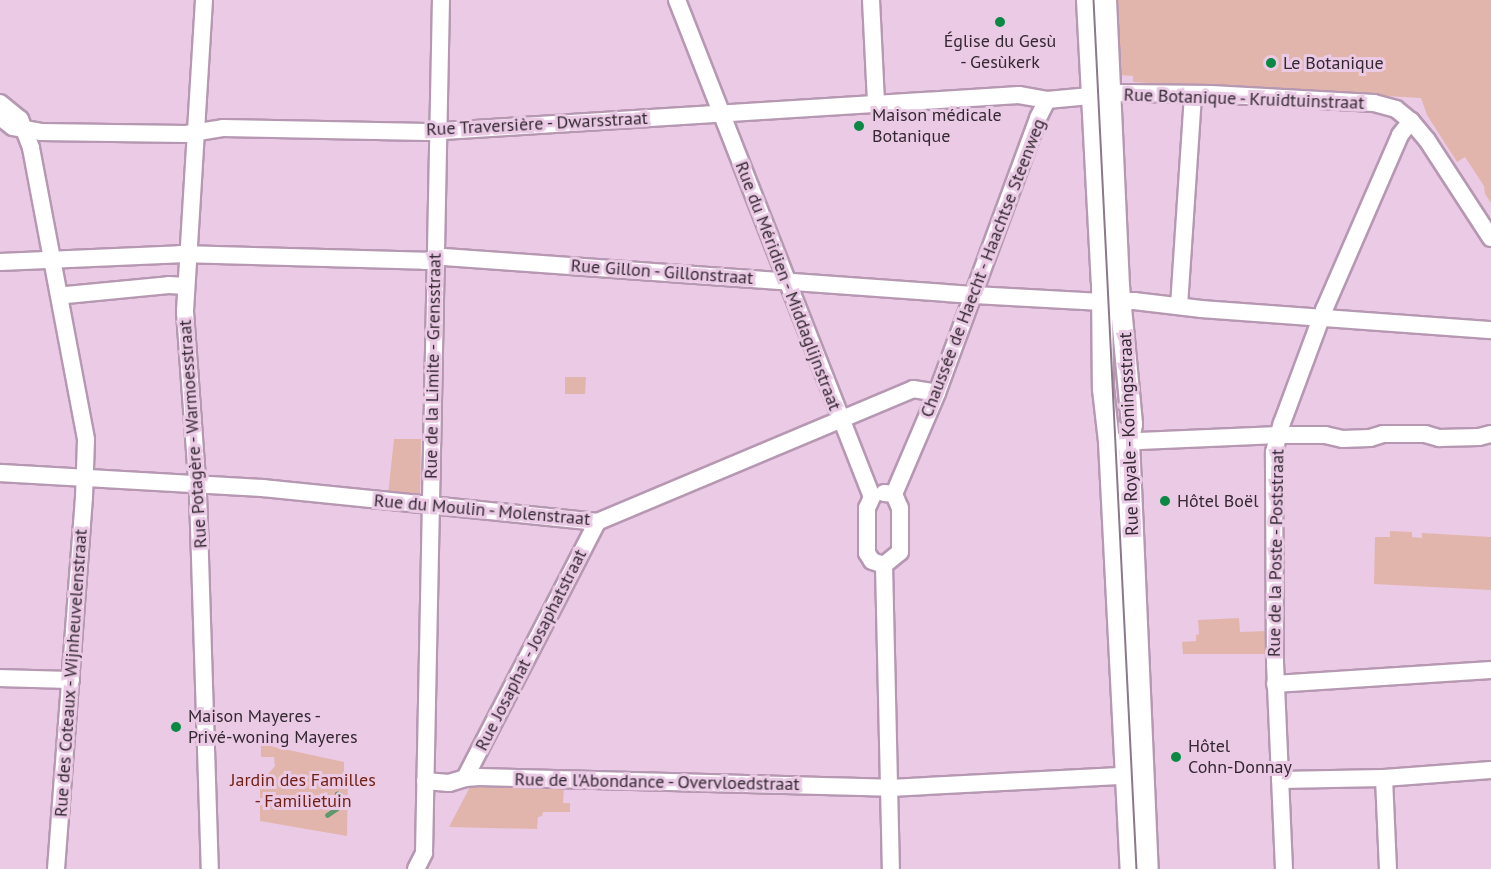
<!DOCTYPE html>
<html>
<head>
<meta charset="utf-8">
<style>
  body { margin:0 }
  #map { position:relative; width:1491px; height:869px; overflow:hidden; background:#eacae5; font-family:"PT Sans",sans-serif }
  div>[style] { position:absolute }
  .green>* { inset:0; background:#e2b5ac }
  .stream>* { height:4.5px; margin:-2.25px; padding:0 2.25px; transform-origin:2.25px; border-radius:2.25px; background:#5f986d }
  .roads { filter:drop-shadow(2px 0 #b698b2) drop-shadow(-2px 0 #b698b2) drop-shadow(0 2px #b698b2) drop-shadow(0 -2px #b698b2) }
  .minor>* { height:16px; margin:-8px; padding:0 8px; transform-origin:8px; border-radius:8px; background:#fff }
  .major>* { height:20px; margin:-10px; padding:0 10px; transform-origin:10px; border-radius:10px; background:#fff }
  .tram>* { height:1.5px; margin:-0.75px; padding:0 0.75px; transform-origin:0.75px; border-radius:0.75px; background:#8d778a }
  .dots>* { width:16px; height:16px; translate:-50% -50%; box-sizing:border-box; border:3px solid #eacae5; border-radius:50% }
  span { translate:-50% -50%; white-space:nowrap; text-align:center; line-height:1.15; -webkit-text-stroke:6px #eacae5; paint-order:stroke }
  .poi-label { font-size:18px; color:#342832 }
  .left { translate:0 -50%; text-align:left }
  .street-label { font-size:18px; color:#342832 }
  .park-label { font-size:18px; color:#732114 }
</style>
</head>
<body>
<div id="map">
  <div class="green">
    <i style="clip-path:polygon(1116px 0,1491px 0,1491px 203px,1485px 194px,1484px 186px,1465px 157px,1457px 162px,1427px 115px,1421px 98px,1133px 82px,1133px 76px,1120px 75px)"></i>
    <i style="clip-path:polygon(565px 377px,586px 377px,585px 394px,565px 394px)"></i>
    <i style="clip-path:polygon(394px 439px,421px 439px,420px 499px,388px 495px)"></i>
    <i style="clip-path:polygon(1390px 531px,1412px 532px,1412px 537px,1422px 538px,1422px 533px,1491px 537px,1491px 590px,1374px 584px,1375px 537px,1390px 537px)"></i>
    <i style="clip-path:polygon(1239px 618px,1240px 632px,1267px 631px,1268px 654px,1183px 654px,1182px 642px,1196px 641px,1196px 635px,1199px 634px,1198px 620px)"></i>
    <i style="clip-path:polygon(261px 744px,344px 762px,344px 776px,348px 777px,347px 836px,260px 821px,260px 782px,247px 782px,247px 775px,268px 774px,275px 766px,274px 757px,261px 757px)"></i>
    <i style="clip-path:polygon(471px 785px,564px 787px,563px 803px,570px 803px,570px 812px,543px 812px,542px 816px,538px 817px,537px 829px,449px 827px)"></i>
  </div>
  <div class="stream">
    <i style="left:327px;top:815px;width:11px;rotate:-34deg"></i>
    <i style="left:336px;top:809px;width:15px;rotate:-86deg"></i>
    <i style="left:337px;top:794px;width:3px"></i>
  </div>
  <div class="roads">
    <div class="minor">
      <i style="left:204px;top:0;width:313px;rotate:93.5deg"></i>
      <i style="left:185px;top:312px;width:182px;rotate:85.9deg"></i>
      <i style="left:198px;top:494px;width:375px;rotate:88.2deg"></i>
      <i style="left:677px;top:0;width:534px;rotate:68.58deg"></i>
      <i style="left:872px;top:497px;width:12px;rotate:114deg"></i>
      <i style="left:867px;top:508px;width:45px;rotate:90deg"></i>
      <i style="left:867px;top:553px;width:9px;rotate:58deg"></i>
      <i style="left:872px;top:561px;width:13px;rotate:18deg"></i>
      <i style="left:871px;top:0;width:104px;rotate:87.2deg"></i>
      <i style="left:0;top:103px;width:26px;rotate:39deg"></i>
      <i style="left:20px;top:119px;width:31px;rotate:69deg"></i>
      <i style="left:31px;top:148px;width:297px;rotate:79.3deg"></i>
      <i style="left:86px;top:440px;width:57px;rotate:92deg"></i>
      <i style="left:84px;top:497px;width:373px;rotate:94.3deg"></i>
      <i style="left:0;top:117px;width:16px;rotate:38deg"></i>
      <i style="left:13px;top:127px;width:27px;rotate:10deg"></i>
      <i style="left:40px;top:132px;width:146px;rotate:0.8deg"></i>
      <i style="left:186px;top:134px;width:37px;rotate:-9deg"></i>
      <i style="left:223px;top:128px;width:204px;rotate:1.1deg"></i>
      <i style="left:427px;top:132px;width:593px;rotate:-3.58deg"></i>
      <i style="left:1019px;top:95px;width:28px;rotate:10deg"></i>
      <i style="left:1047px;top:100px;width:76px;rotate:-5.3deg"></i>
      <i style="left:1123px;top:93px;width:88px;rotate:0.7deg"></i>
      <i style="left:1211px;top:94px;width:163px;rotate:3.2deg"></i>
      <i style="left:1374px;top:103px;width:23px;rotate:15deg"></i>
      <i style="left:1396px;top:109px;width:19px;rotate:39deg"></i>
      <i style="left:1411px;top:121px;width:25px;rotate:50deg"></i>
      <i style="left:1427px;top:140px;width:117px;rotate:56.9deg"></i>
      <i style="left:0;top:262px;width:180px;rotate:-2.5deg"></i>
      <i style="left:180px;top:254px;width:245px;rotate:1.6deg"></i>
      <i style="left:425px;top:261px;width:19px;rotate:-12deg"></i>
      <i style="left:444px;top:257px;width:531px;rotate:4.1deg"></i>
      <i style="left:974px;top:295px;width:128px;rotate:3.1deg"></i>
      <i style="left:1102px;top:302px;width:32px;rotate:-2deg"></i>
      <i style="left:1134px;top:301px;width:68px;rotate:6.7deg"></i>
      <i style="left:1202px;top:309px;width:290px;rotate:4.2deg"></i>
      <i style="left:66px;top:295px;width:103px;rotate:-5.5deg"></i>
      <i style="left:169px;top:285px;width:17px;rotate:3deg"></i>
      <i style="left:1179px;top:306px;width:211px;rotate:-86.2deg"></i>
      <i style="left:1116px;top:442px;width:163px;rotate:-2.5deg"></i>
      <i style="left:1279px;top:435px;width:46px"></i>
      <i style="left:1325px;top:435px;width:17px;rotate:13deg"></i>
      <i style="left:1342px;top:439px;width:28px;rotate:-2deg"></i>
      <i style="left:1370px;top:438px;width:14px;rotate:-17deg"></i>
      <i style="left:1383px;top:434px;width:42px"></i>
      <i style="left:1425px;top:434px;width:15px;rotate:16deg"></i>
      <i style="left:1439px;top:438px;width:40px;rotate:-1.4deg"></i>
      <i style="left:1479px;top:437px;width:12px;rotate:-14deg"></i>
      <i style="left:0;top:473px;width:263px;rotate:3.3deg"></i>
      <i style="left:263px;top:488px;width:336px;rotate:5.8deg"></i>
      <i style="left:597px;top:522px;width:343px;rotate:-22.8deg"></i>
      <i style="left:913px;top:389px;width:24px;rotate:9deg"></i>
      <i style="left:884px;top:493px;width:10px;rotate:6deg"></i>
      <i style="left:894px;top:494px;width:15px;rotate:67deg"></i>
      <i style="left:900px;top:508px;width:44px;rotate:90deg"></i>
      <i style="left:900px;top:552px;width:21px;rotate:141deg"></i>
      <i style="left:894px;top:494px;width:110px;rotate:-66.9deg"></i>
      <i style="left:937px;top:393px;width:293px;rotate:-69.8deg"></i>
      <i style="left:1038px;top:118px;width:20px;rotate:-63deg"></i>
      <i style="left:884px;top:565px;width:304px;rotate:88.7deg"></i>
      <i style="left:0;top:678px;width:71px;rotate:1.6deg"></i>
      <i style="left:1275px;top:684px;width:216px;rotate:-3.7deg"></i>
      <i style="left:465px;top:778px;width:288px;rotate:-62.7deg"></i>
      <i style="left:1384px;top:778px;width:91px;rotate:87.5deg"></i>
      <i style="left:1280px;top:780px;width:104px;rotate:-1.1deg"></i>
      <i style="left:1384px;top:778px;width:107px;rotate:-4.3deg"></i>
      <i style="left:425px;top:781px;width:24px;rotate:5deg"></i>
      <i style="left:449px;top:783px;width:17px;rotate:-17deg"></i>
      <i style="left:465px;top:778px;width:14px;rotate:-4deg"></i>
      <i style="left:479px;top:777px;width:411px;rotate:1.5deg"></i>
      <i style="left:890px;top:788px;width:249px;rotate:-3deg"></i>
      <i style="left:416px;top:869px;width:18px;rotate:-63deg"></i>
      <i style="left:424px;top:853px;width:853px;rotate:-88.86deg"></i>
      <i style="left:1284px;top:869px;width:207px;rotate:-92.5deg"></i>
      <i style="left:1275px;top:662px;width:210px;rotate:-90.3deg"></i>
      <i style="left:1274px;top:452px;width:30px;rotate:-75deg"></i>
      <i style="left:1282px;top:423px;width:121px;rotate:-69.6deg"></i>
      <i style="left:1324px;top:310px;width:191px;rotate:-66.5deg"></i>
      <i style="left:1400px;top:135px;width:18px;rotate:-52deg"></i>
    </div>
    <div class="major">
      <i style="left:1087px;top:0;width:282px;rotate:87deg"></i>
      <i style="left:1102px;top:282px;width:107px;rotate:89.5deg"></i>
      <i style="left:1103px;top:389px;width:53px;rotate:83.5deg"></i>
      <i style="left:1109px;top:442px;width:428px;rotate:87.1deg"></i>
      <i style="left:1106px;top:0;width:286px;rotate:87.4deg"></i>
      <i style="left:1119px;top:286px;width:139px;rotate:84.6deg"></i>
      <i style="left:1132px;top:424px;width:17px;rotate:100deg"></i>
      <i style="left:1129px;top:441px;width:428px;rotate:87.5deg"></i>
    </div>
  </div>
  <div class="tram">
    <i style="left:1094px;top:0;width:870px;rotate:87.17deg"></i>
  </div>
  <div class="dots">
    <i style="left:1000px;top:22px;background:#0b8843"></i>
    <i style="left:1271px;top:63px;background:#0b8843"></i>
    <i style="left:859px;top:126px;background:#0b8843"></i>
    <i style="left:1165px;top:501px;background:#0b8843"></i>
    <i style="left:176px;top:727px;background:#0b8843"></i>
    <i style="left:1176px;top:757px;background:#0b8843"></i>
  </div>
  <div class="poi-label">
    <span style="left:1000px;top:52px">Église du Gesù<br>- Gesùkerk</span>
    <span class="left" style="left:1283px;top:63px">Le Botanique</span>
    <span class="left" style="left:872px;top:126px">Maison médicale<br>Botanique</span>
    <span class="left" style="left:1177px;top:501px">Hôtel Boël</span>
    <span class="left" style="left:188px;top:727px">Maison Mayeres -<br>Privé-woning Mayeres</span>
    <span class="left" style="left:1188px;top:757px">Hôtel<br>Cohn-Donnay</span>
  </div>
  <div class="street-label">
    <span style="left:1244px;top:99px;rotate:2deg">Rue Botanique - Kruidtuinstraat</span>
    <span style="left:537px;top:124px;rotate:-3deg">Rue Traversière - Dwarsstraat</span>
    <span style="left:983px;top:268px;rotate:-69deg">Chaussée de Haecht - Haachtse Steenweg</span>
    <span style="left:662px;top:272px;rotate:4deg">Rue Gillon - Gillonstraat</span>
    <span style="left:788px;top:286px;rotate:69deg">Rue du Méridien - Middaglijnstraat</span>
    <span style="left:433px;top:366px;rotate:-89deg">Rue de la Limite - Grensstraat</span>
    <span style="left:193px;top:434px;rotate:-94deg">Rue Potagère - Warmoesstraat</span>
    <span style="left:1129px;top:434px;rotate:-92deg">Rue Royale - Koningsstraat</span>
    <span style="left:482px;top:510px;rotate:5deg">Rue du Moulin - Molenstraat</span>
    <span style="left:1276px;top:553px;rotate:-89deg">Rue de la Poste - Poststraat</span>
    <span style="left:531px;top:650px;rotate:-63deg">Rue Josaphat - Josaphatstraat</span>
    <span style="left:71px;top:673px;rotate:-86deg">Rue des Coteaux - Wijnheuvelenstraat</span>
    <span style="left:657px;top:782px;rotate:1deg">Rue de l'Abondance - Overvloedstraat</span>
  </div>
  <div class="park-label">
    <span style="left:303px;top:791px">Jardin des Familles<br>- Familietuin</span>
  </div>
</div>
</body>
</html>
